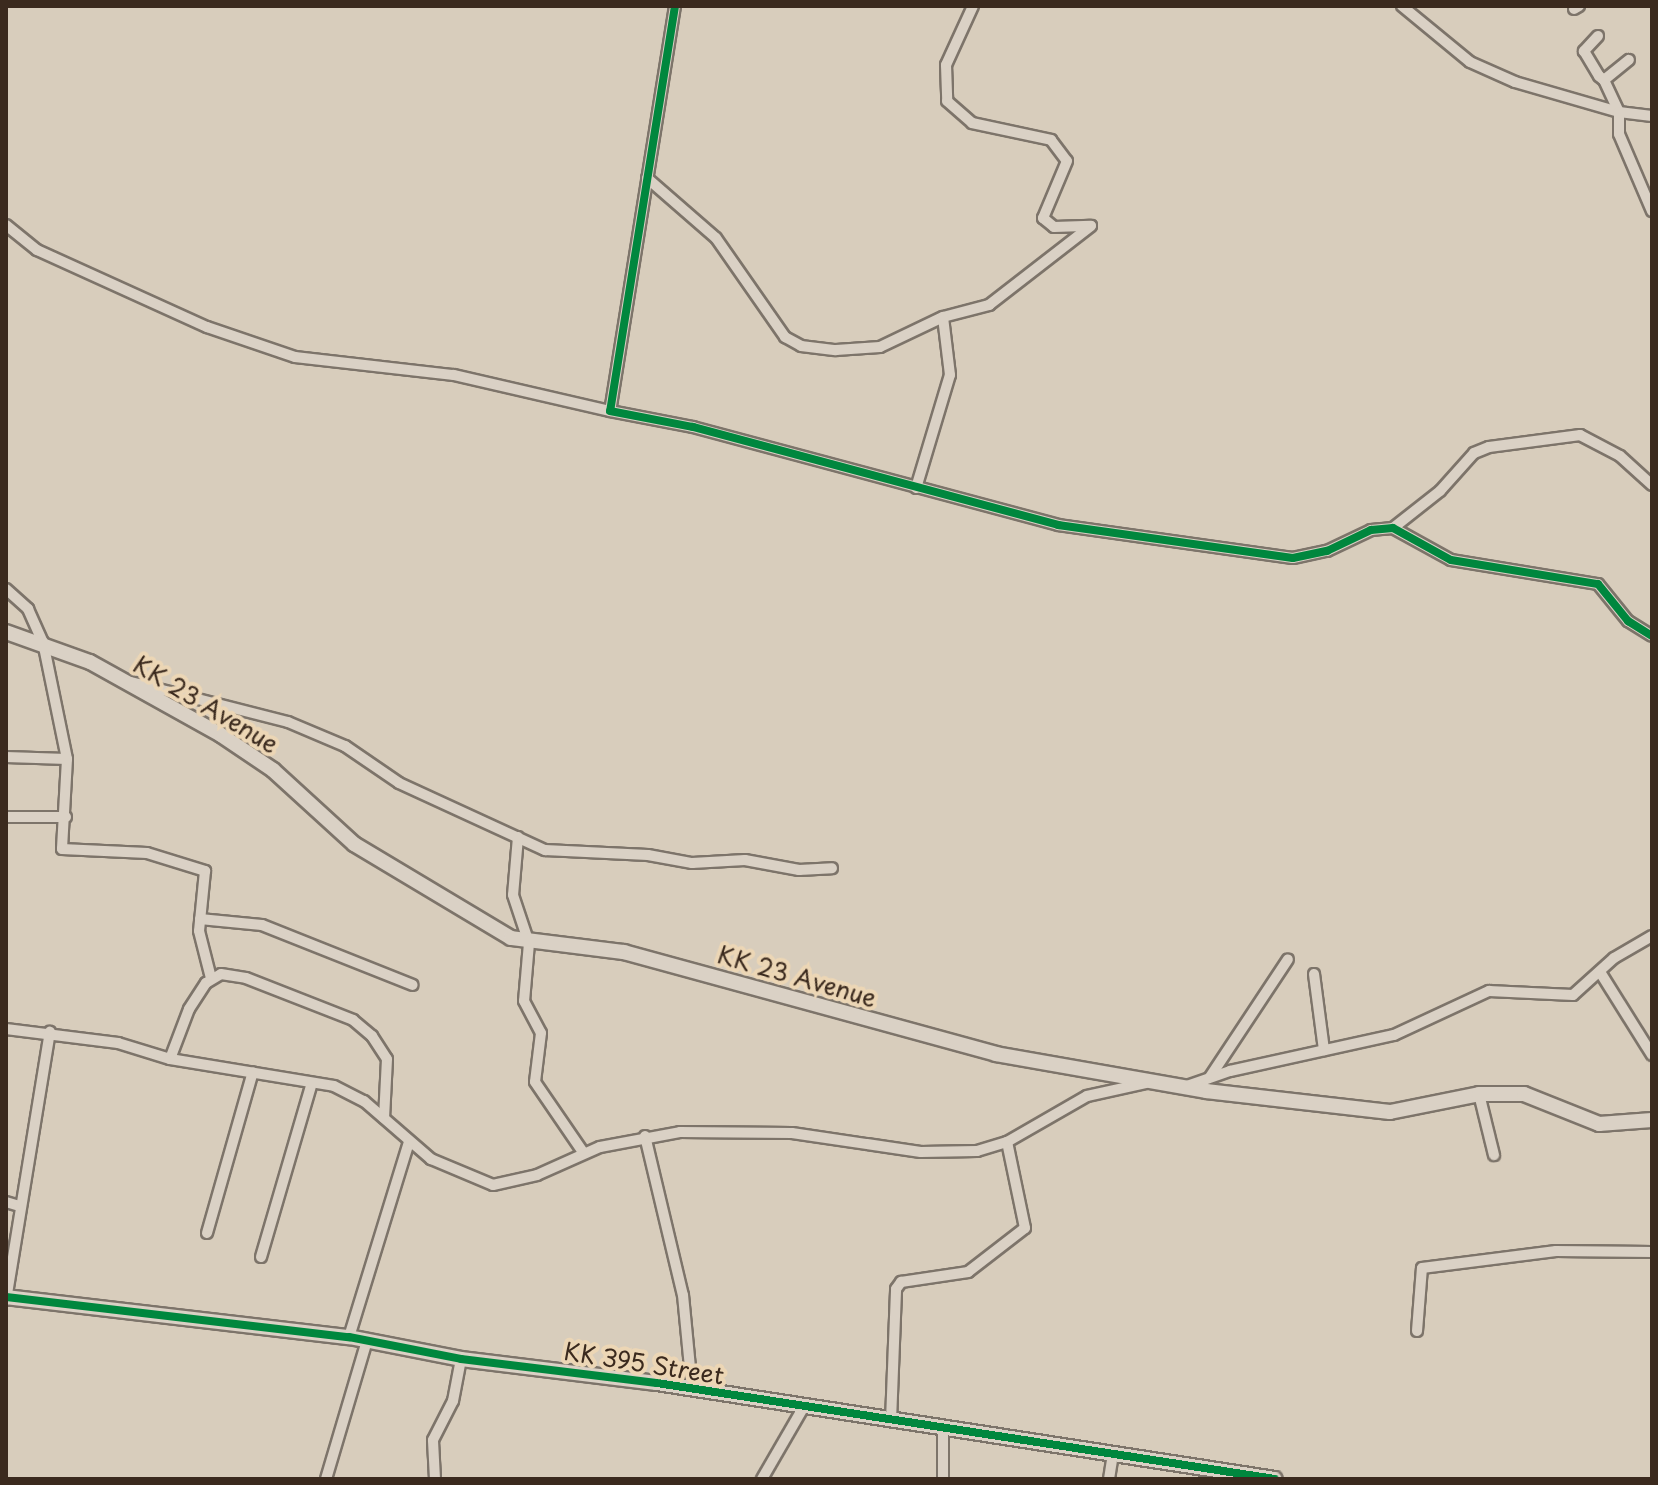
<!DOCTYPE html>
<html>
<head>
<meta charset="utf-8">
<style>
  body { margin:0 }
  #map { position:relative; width:1658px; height:1485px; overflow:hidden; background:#d8cdbc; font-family:"Playpen Sans",sans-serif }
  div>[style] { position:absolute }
  .roads { filter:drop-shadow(2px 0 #7d746a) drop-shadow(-2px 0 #7d746a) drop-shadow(0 2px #7d746a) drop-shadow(0 -2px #7d746a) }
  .street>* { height:10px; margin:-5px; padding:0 5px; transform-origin:5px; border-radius:5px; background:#dad1c5 }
  .secondary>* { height:14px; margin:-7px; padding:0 7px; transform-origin:7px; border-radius:7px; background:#dad1c5 }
  .cycleway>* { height:8px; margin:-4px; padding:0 4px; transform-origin:4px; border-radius:4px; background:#00873e }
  span { translate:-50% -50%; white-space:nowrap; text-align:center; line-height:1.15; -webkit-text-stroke:8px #ecd6b5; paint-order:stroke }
  .street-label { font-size:24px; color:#3b2a1e }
  .frame { position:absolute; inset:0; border:8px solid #3b2a1e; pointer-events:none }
</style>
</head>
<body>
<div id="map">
  <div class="roads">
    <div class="street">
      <i style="left:675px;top:6px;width:410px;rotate:99.1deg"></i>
      <i style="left:610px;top:411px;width:85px;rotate:10.9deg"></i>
      <i style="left:693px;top:427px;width:378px;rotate:15deg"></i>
      <i style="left:1058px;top:525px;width:237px;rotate:8deg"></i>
      <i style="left:1293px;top:558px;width:35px;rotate:-12deg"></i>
      <i style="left:1327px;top:551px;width:49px;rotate:-25.5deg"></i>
      <i style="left:1371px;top:530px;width:22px;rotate:-5deg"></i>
      <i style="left:1393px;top:528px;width:66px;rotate:28.9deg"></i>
      <i style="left:1451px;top:560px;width:149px;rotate:9.3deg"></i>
      <i style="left:1598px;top:584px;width:48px;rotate:51deg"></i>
      <i style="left:1628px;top:621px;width:28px;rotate:32deg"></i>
      <i style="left:973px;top:6px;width:65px;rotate:114.6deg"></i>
      <i style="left:946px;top:65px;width:36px;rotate:88deg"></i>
      <i style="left:947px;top:101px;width:33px;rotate:41deg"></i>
      <i style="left:972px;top:123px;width:81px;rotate:12.1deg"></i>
      <i style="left:1051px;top:140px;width:26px;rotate:53deg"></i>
      <i style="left:1067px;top:161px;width:62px;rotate:112.8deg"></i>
      <i style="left:1043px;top:218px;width:14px;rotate:39deg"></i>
      <i style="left:1054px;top:227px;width:37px;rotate:-2deg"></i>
      <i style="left:1402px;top:6px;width:88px;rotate:39.5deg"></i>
      <i style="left:1470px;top:62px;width:49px;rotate:24deg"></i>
      <i style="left:1515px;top:82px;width:108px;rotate:16.1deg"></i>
      <i style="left:1619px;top:112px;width:33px;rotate:7deg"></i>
      <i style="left:1574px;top:9px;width:6px;rotate:-31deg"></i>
      <i style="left:1598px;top:36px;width:21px;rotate:133deg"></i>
      <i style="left:1584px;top:51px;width:29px;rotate:59deg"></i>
      <i style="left:1599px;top:76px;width:6px;rotate:39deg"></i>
      <i style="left:1604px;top:80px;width:32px;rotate:-39deg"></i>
      <i style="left:1604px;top:80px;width:35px;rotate:65deg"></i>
      <i style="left:1619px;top:112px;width:22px;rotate:90deg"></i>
      <i style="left:1619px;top:134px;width:84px;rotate:66.8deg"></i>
      <i style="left:647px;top:178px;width:91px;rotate:41deg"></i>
      <i style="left:716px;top:238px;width:121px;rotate:55.1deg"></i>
      <i style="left:785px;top:337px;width:18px;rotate:29deg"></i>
      <i style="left:801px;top:346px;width:35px;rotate:7deg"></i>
      <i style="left:836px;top:350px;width:44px;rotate:-3.9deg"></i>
      <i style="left:880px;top:347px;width:70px;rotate:-25.5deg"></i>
      <i style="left:943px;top:317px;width:48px;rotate:-14.6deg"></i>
      <i style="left:989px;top:305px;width:129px;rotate:-37.8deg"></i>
      <i style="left:6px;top:225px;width:40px;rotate:39deg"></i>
      <i style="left:37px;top:250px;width:187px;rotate:24.4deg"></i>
      <i style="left:207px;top:327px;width:93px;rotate:18.8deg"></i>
      <i style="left:295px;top:357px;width:160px;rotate:6.5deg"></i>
      <i style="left:454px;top:375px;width:160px;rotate:13deg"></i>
      <i style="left:916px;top:488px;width:118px;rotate:-73.3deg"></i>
      <i style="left:950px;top:375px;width:58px;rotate:-96.9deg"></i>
      <i style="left:1393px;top:528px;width:60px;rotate:-38.2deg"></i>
      <i style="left:1440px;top:491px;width:51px;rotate:-48.2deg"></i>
      <i style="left:1474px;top:453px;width:16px;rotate:-22deg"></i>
      <i style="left:1489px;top:447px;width:92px;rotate:-7.5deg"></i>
      <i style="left:1580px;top:435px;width:45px;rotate:27.7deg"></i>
      <i style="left:1620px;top:456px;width:43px;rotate:42.2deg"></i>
      <i style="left:6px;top:589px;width:30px;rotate:42deg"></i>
      <i style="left:28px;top:609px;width:36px;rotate:66deg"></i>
      <i style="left:43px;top:642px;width:119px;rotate:78.4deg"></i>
      <i style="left:67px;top:759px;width:90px;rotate:93.2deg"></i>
      <i style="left:62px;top:849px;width:85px;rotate:2.7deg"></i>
      <i style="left:147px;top:853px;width:61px;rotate:17.2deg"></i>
      <i style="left:205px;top:871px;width:60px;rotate:95.7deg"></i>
      <i style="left:199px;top:931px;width:49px;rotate:75.7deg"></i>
      <i style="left:131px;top:682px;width:162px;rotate:14.3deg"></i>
      <i style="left:288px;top:722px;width:62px;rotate:22.8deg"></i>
      <i style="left:345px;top:746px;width:65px;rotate:34.4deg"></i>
      <i style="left:399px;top:783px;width:161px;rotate:24.7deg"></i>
      <i style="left:545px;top:850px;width:103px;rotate:2.8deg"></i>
      <i style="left:648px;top:855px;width:45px;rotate:10.3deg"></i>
      <i style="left:692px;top:863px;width:53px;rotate:-3.2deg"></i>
      <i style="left:745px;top:860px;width:55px;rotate:10.5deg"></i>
      <i style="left:799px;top:870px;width:33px;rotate:-3deg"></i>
      <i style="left:6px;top:757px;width:61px;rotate:1.9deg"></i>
      <i style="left:6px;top:817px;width:60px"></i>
      <i style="left:518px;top:837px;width:58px;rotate:94.9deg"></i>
      <i style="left:513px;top:895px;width:51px;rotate:71.6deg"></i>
      <i style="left:529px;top:943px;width:58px;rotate:94.9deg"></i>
      <i style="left:524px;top:1001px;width:36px;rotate:62deg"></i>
      <i style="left:541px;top:1033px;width:49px;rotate:97deg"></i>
      <i style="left:535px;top:1082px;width:85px;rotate:55.6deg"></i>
      <i style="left:200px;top:919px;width:62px;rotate:5.5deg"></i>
      <i style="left:262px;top:925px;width:162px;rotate:21.7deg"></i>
      <i style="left:1600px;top:972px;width:98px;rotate:57.9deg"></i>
      <i style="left:1314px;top:974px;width:77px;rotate:82.5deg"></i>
      <i style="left:6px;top:1029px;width:113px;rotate:7.1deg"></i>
      <i style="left:118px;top:1043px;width:54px;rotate:17.1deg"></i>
      <i style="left:170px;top:1059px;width:166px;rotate:9.3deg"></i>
      <i style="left:334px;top:1086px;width:34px;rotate:27deg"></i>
      <i style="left:364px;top:1101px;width:89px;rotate:40.9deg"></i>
      <i style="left:431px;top:1159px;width:67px;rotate:22.8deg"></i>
      <i style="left:493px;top:1185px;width:45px;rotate:-12.8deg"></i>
      <i style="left:537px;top:1175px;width:69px;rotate:-24deg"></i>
      <i style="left:600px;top:1147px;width:81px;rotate:-10.6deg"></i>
      <i style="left:680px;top:1132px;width:112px;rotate:0.5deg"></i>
      <i style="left:792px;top:1133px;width:130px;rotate:8.4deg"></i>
      <i style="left:921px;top:1152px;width:56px;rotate:-1deg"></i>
      <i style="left:977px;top:1151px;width:31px;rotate:-17deg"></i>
      <i style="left:1007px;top:1142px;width:92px;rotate:-29.9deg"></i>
      <i style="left:1087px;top:1096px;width:60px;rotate:-12.4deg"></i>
      <i style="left:170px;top:1059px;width:53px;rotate:-69.2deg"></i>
      <i style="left:189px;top:1009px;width:31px;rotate:-57deg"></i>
      <i style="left:206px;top:983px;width:17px;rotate:-31deg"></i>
      <i style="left:221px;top:974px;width:25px;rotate:9deg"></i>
      <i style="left:246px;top:978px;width:115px;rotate:21.4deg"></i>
      <i style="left:353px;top:1020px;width:25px;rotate:40deg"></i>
      <i style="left:372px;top:1036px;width:27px;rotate:57deg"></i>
      <i style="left:387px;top:1059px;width:59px;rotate:92.9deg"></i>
      <i style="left:1210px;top:1077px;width:141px;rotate:-56.5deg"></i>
      <i style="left:1184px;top:1087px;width:49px;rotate:-19.2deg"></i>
      <i style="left:1230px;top:1071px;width:168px;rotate:-12.4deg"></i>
      <i style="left:1394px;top:1035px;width:105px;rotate:-24.9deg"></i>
      <i style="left:1489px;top:991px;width:84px;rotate:2.7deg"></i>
      <i style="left:1573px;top:995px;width:55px;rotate:-42.1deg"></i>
      <i style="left:1614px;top:958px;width:44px;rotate:-30.1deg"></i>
      <i style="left:1479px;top:1094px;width:63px;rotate:76.2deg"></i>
      <i style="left:645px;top:1136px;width:163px;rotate:76.6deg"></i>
      <i style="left:683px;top:1295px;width:94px;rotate:84.5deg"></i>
      <i style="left:6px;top:1202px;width:14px;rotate:17deg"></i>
      <i style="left:207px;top:1233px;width:167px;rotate:-74.1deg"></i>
      <i style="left:261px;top:1257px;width:181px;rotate:-73.7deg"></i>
      <i style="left:6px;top:1300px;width:272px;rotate:-80.7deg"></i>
      <i style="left:1417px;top:1331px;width:63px;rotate:-85.5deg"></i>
      <i style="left:1422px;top:1268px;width:135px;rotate:-7.2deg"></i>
      <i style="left:1556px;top:1251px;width:96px;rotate:0.6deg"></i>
      <i style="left:349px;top:1337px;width:204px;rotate:-72.9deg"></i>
      <i style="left:891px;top:1421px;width:132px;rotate:-87.8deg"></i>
      <i style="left:896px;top:1289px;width:9px;rotate:-54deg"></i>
      <i style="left:901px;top:1282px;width:68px;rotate:-8.5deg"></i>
      <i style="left:968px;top:1272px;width:72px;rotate:-37.7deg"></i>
      <i style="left:1025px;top:1228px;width:88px;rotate:-101.8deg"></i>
      <i style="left:326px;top:1479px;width:144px;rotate:-73.5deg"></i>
      <i style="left:435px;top:1479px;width:39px;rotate:-93deg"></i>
      <i style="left:433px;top:1440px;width:44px;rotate:-62.9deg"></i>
      <i style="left:453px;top:1401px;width:43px;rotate:-79.2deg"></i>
      <i style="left:762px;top:1479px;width:82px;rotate:-60deg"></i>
      <i style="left:943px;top:1479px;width:49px;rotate:-90deg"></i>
      <i style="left:1109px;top:1479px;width:24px;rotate:-81deg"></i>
    </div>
    <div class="secondary">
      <i style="left:6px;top:632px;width:89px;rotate:19.7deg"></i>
      <i style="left:90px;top:662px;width:150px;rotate:29.1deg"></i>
      <i style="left:221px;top:735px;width:63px;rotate:33.9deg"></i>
      <i style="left:273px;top:770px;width:110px;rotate:42.4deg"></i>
      <i style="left:354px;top:844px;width:183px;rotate:30.9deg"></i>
      <i style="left:511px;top:938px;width:114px;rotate:7.1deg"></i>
      <i style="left:624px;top:952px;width:386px;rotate:15.3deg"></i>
      <i style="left:996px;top:1054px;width:213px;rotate:10deg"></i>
      <i style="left:1206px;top:1091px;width:185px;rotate:6.5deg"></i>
      <i style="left:1390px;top:1112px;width:91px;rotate:-11.4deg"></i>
      <i style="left:1479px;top:1094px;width:45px"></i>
      <i style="left:1524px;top:1094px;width:81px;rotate:21.8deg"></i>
      <i style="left:1599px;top:1124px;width:53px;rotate:-4.3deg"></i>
      <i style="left:6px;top:1297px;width:345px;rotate:6.7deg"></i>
      <i style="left:349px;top:1337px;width:114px;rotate:11.1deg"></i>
      <i style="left:461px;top:1359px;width:197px;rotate:7deg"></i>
      <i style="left:657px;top:1383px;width:625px;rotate:8.83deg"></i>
    </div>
  </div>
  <div class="cycleway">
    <i style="left:675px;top:6px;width:410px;rotate:99.1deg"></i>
    <i style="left:610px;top:411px;width:85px;rotate:10.9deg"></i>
    <i style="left:693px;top:427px;width:378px;rotate:15deg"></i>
    <i style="left:1058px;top:525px;width:237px;rotate:8deg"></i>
    <i style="left:1293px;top:558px;width:35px;rotate:-12deg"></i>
    <i style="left:1327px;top:551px;width:49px;rotate:-25.5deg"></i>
    <i style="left:1371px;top:530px;width:22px;rotate:-5deg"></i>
    <i style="left:1393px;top:528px;width:66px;rotate:28.9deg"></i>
    <i style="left:1451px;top:560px;width:149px;rotate:9.3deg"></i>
    <i style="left:1598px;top:584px;width:48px;rotate:51deg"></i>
    <i style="left:1628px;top:621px;width:28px;rotate:32deg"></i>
    <i style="left:6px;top:1297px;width:345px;rotate:6.7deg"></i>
    <i style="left:349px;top:1337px;width:114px;rotate:11.1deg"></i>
    <i style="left:461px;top:1359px;width:197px;rotate:7deg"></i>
    <i style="left:657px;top:1383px;width:625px;rotate:8.83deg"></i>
  </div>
  <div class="street-label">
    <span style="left:206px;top:704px;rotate:31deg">KK 23 Avenue</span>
    <span style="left:797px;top:976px;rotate:16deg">KK 23 Avenue</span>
    <span style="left:644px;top:1363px;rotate:9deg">KK 395 Street</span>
  </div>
  <div class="frame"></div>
</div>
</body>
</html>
